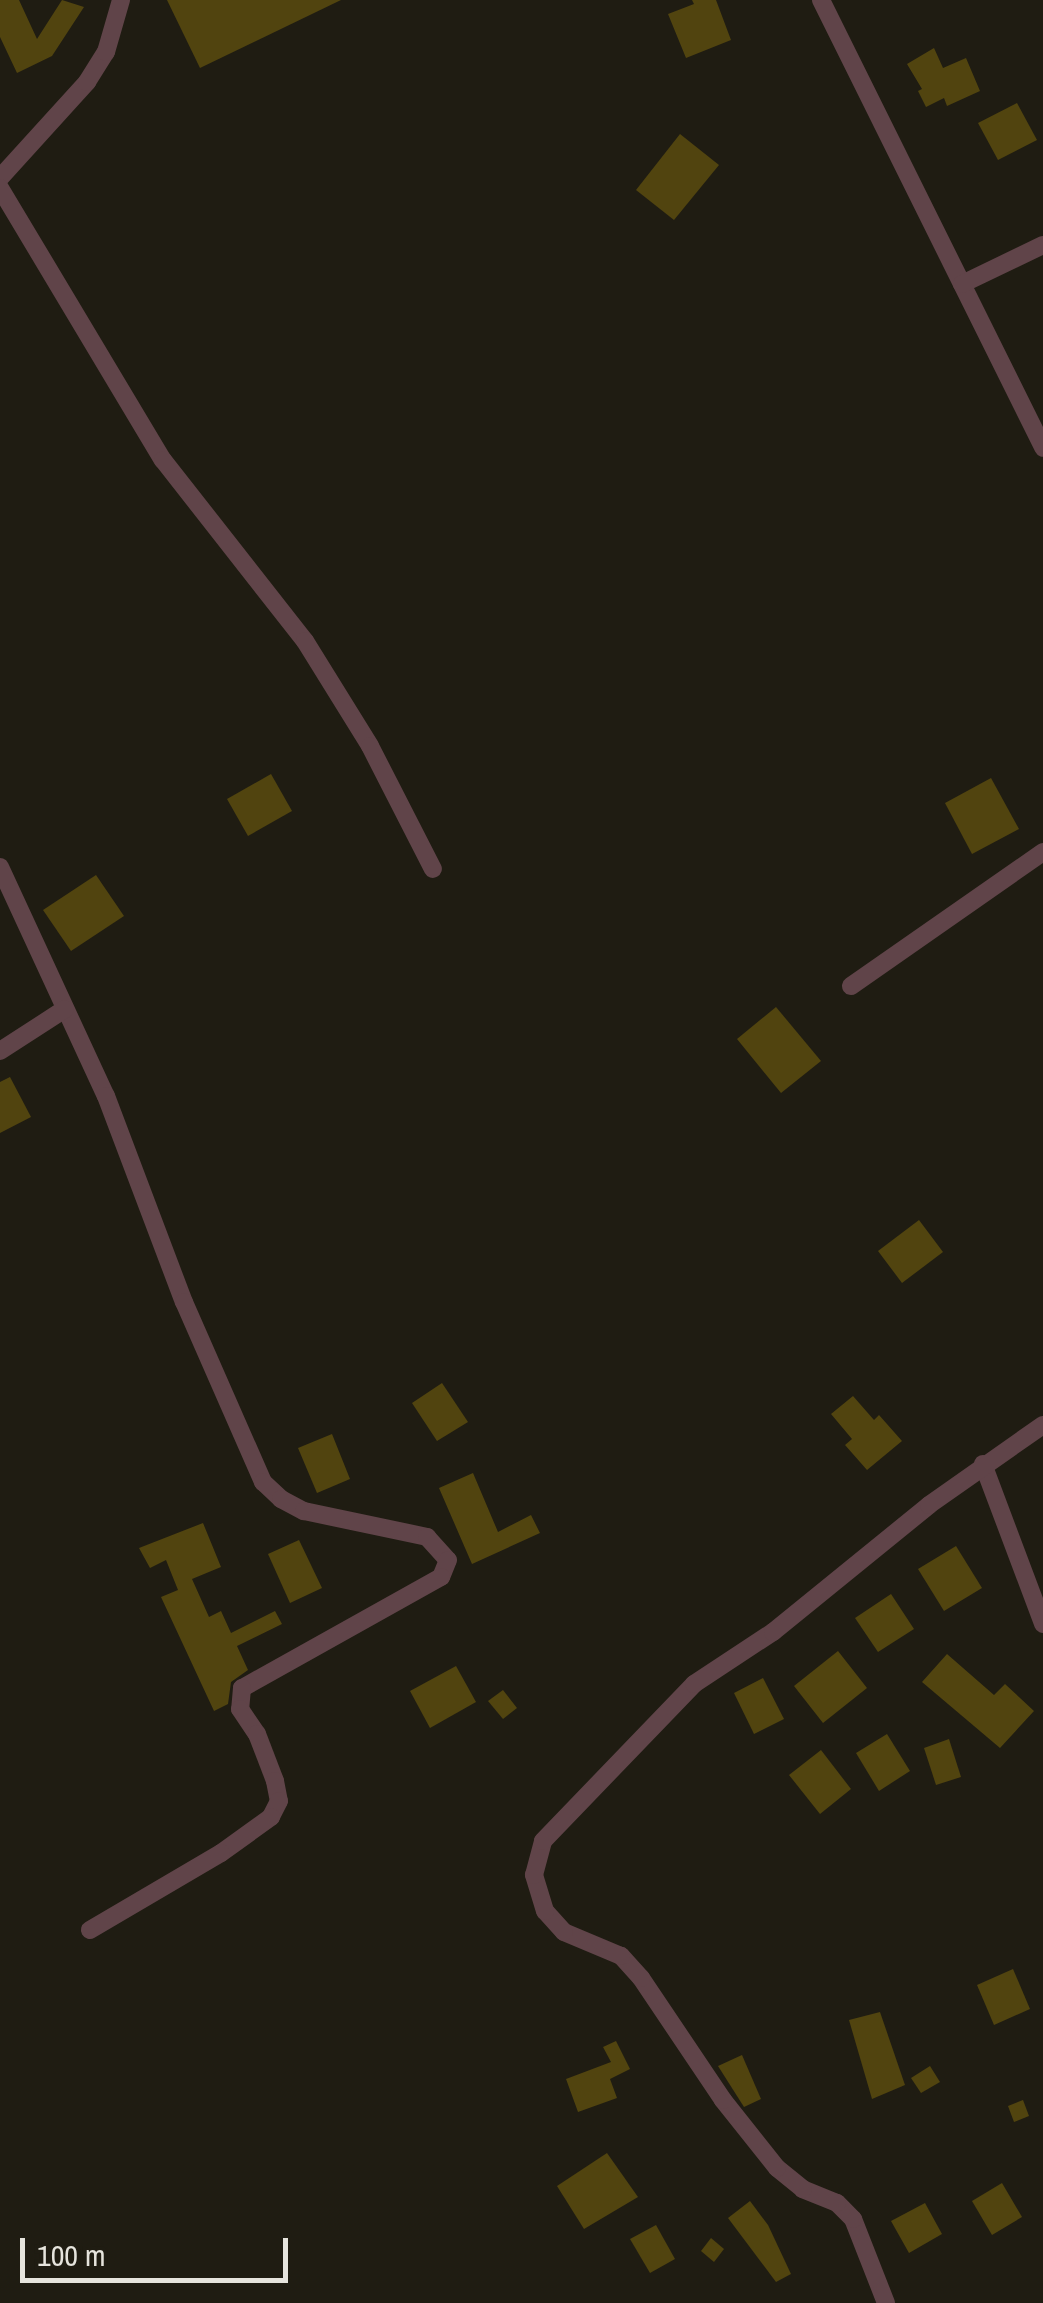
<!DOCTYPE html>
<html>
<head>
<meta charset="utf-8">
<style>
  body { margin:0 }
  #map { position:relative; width:1043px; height:2303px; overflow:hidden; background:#1f1c12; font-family:"Archivo Narrow",sans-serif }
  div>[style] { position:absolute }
  .building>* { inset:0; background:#51440f }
  .street>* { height:18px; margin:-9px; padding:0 9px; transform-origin:9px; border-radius:9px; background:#604449 }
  span { translate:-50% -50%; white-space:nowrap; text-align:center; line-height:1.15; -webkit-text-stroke:8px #1f1c12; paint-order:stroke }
  .scale { position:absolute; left:20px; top:2238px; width:268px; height:45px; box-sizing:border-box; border:5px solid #e6e4dd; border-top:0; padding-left:12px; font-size:30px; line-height:35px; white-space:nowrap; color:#e6e4dd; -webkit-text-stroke:8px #1f1c12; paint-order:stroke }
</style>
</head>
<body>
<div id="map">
  <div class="building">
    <i style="clip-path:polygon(0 0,19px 0,37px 39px,62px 0,84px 7px,52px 56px,17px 73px,0 37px)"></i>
    <i style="clip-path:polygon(167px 0,341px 0,200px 68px)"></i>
    <i style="clip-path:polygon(692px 0,716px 0,731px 40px,686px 58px,668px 14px,694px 4px)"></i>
    <i style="clip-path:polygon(934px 48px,943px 68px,966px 58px,980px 91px,947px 106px,944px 98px,926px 107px,918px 91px,922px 89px,907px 64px)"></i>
    <i style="clip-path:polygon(1017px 103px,1037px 140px,998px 160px,978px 123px)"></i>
    <i style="clip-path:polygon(680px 134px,719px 165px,674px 220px,636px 190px)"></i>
    <i style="clip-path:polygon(271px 774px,292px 811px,248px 836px,227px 799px)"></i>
    <i style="clip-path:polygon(991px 778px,1019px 829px,972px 854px,945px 803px)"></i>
    <i style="clip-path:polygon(96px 875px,124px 916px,71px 951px,43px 910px)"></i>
    <i style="clip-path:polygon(776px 1007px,821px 1061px,781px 1093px,737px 1039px)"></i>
    <i style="clip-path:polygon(10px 1077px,31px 1117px,0 1133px,0 1082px)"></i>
    <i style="clip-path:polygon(919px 1220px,943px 1252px,902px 1283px,878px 1251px)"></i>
    <i style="clip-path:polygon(442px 1383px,468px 1422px,437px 1441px,412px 1403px)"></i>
    <i style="clip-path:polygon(853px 1396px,874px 1420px,879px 1415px,902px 1441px,867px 1470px,845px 1445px,852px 1439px,831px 1414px)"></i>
    <i style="clip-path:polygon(332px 1434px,350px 1479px,317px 1493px,298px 1448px)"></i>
    <i style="clip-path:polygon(473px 1473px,498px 1532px,531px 1515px,540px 1533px,472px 1564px,439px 1488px)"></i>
    <i style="clip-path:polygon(203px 1523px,221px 1567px,192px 1579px,209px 1617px,221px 1611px,231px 1633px,275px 1611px,282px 1624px,237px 1646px,248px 1670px,231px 1682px,228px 1704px,214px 1711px,161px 1597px,178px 1590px,166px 1560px,150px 1568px,139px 1548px)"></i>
    <i style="clip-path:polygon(299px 1540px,322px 1588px,290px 1603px,268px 1554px)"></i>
    <i style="clip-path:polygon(956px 1546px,982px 1588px,944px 1611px,918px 1569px)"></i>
    <i style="clip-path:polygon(891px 1594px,914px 1629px,878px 1652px,855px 1618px)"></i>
    <i style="clip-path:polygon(838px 1651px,867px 1688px,823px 1723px,794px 1686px)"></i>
    <i style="clip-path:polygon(947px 1654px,994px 1695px,1005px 1684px,1034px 1711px,1000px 1748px,922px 1682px)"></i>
    <i style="clip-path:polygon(456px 1666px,476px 1702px,430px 1728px,410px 1691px)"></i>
    <i style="clip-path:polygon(763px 1678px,784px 1719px,754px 1734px,734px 1693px)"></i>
    <i style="clip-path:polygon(503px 1690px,517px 1708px,503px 1719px,488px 1701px)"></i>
    <i style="clip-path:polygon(887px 1734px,910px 1771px,879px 1791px,856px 1753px)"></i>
    <i style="clip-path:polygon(949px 1739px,961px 1777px,936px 1785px,924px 1748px)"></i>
    <i style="clip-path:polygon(821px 1750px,851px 1789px,820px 1814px,789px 1775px)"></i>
    <i style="clip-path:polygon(1013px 1969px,1030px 2009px,994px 2025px,977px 1985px)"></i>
    <i style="clip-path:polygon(880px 2012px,905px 2085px,872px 2099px,849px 2020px)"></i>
    <i style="clip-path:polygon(616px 2041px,630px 2069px,610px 2079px,617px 2098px,578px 2112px,566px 2079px,611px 2062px,603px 2047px)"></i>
    <i style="clip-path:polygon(742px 2055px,761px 2099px,744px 2107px,718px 2066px)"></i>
    <i style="clip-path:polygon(930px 2066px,940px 2082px,921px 2093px,911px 2078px)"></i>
    <i style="clip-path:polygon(1023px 2100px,1029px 2116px,1014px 2122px,1008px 2106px)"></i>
    <i style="clip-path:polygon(607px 2153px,638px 2197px,584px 2229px,557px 2186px)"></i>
    <i style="clip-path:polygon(1002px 2183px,1022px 2217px,992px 2235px,972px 2201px)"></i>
    <i style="clip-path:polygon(750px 2201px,768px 2225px,791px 2274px,776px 2282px,728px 2218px)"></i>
    <i style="clip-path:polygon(925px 2203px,942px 2234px,909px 2253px,891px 2221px)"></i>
    <i style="clip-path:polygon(656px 2225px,675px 2259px,650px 2273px,630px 2239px)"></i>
    <i style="clip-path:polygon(711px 2238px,724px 2249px,714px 2262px,701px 2251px)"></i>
  </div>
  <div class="street">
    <i style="left:821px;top:0;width:500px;rotate:63.6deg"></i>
    <i style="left:0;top:178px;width:130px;rotate:-47.8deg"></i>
    <i style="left:87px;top:82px;width:36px;rotate:-58deg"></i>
    <i style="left:106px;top:52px;width:54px;rotate:-73.9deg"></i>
    <i style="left:0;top:188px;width:317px;rotate:59.1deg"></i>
    <i style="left:163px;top:460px;width:230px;rotate:51.9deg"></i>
    <i style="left:305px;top:641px;width:123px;rotate:58.2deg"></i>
    <i style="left:370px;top:746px;width:138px;rotate:62.9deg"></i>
    <i style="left:962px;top:284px;width:90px;rotate:-25.7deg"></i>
    <i style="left:0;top:867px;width:252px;rotate:65.2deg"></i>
    <i style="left:106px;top:1096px;width:220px;rotate:69.3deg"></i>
    <i style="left:184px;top:1302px;width:197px;rotate:66.3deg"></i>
    <i style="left:263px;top:1482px;width:25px;rotate:43deg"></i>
    <i style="left:281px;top:1499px;width:26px;rotate:28deg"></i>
    <i style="left:304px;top:1511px;width:126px;rotate:11.9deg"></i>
    <i style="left:427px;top:1537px;width:31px;rotate:48deg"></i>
    <i style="left:448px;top:1560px;width:18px;rotate:112deg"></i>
    <i style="left:441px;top:1577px;width:228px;rotate:150.8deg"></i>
    <i style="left:242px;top:1688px;width:21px;rotate:95deg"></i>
    <i style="left:240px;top:1709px;width:30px;rotate:56deg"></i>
    <i style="left:257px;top:1734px;width:50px;rotate:69deg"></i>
    <i style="left:275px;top:1781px;width:20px;rotate:79deg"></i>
    <i style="left:279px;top:1801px;width:18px;rotate:117deg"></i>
    <i style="left:271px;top:1817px;width:62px;rotate:144.2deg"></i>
    <i style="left:221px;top:1853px;width:152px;rotate:149.6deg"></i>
    <i style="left:851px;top:986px;width:234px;rotate:-34.9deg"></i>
    <i style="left:0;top:1051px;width:77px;rotate:-32.9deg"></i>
    <i style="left:983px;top:1464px;width:171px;rotate:69.4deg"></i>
    <i style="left:886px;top:2303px;width:90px;rotate:-111.4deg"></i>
    <i style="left:853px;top:2219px;width:23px;rotate:-135deg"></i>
    <i style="left:837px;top:2203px;width:37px;rotate:-158deg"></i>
    <i style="left:803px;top:2189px;width:33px;rotate:-141deg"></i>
    <i style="left:777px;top:2168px;width:87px;rotate:-128.5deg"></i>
    <i style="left:723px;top:2100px;width:147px;rotate:-123.9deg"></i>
    <i style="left:641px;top:1978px;width:30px;rotate:-132deg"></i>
    <i style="left:621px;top:1956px;width:62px;rotate:-157.2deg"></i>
    <i style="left:564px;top:1932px;width:28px;rotate:-132deg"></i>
    <i style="left:545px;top:1911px;width:38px;rotate:-107deg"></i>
    <i style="left:534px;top:1875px;width:35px;rotate:-75deg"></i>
    <i style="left:543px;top:1841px;width:218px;rotate:-46.1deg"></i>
    <i style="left:694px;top:1684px;width:95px;rotate:-33.4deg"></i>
    <i style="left:773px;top:1632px;width:201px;rotate:-39.1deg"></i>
    <i style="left:929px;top:1505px;width:139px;rotate:-35.1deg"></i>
  </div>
  <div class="scale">100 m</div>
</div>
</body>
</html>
